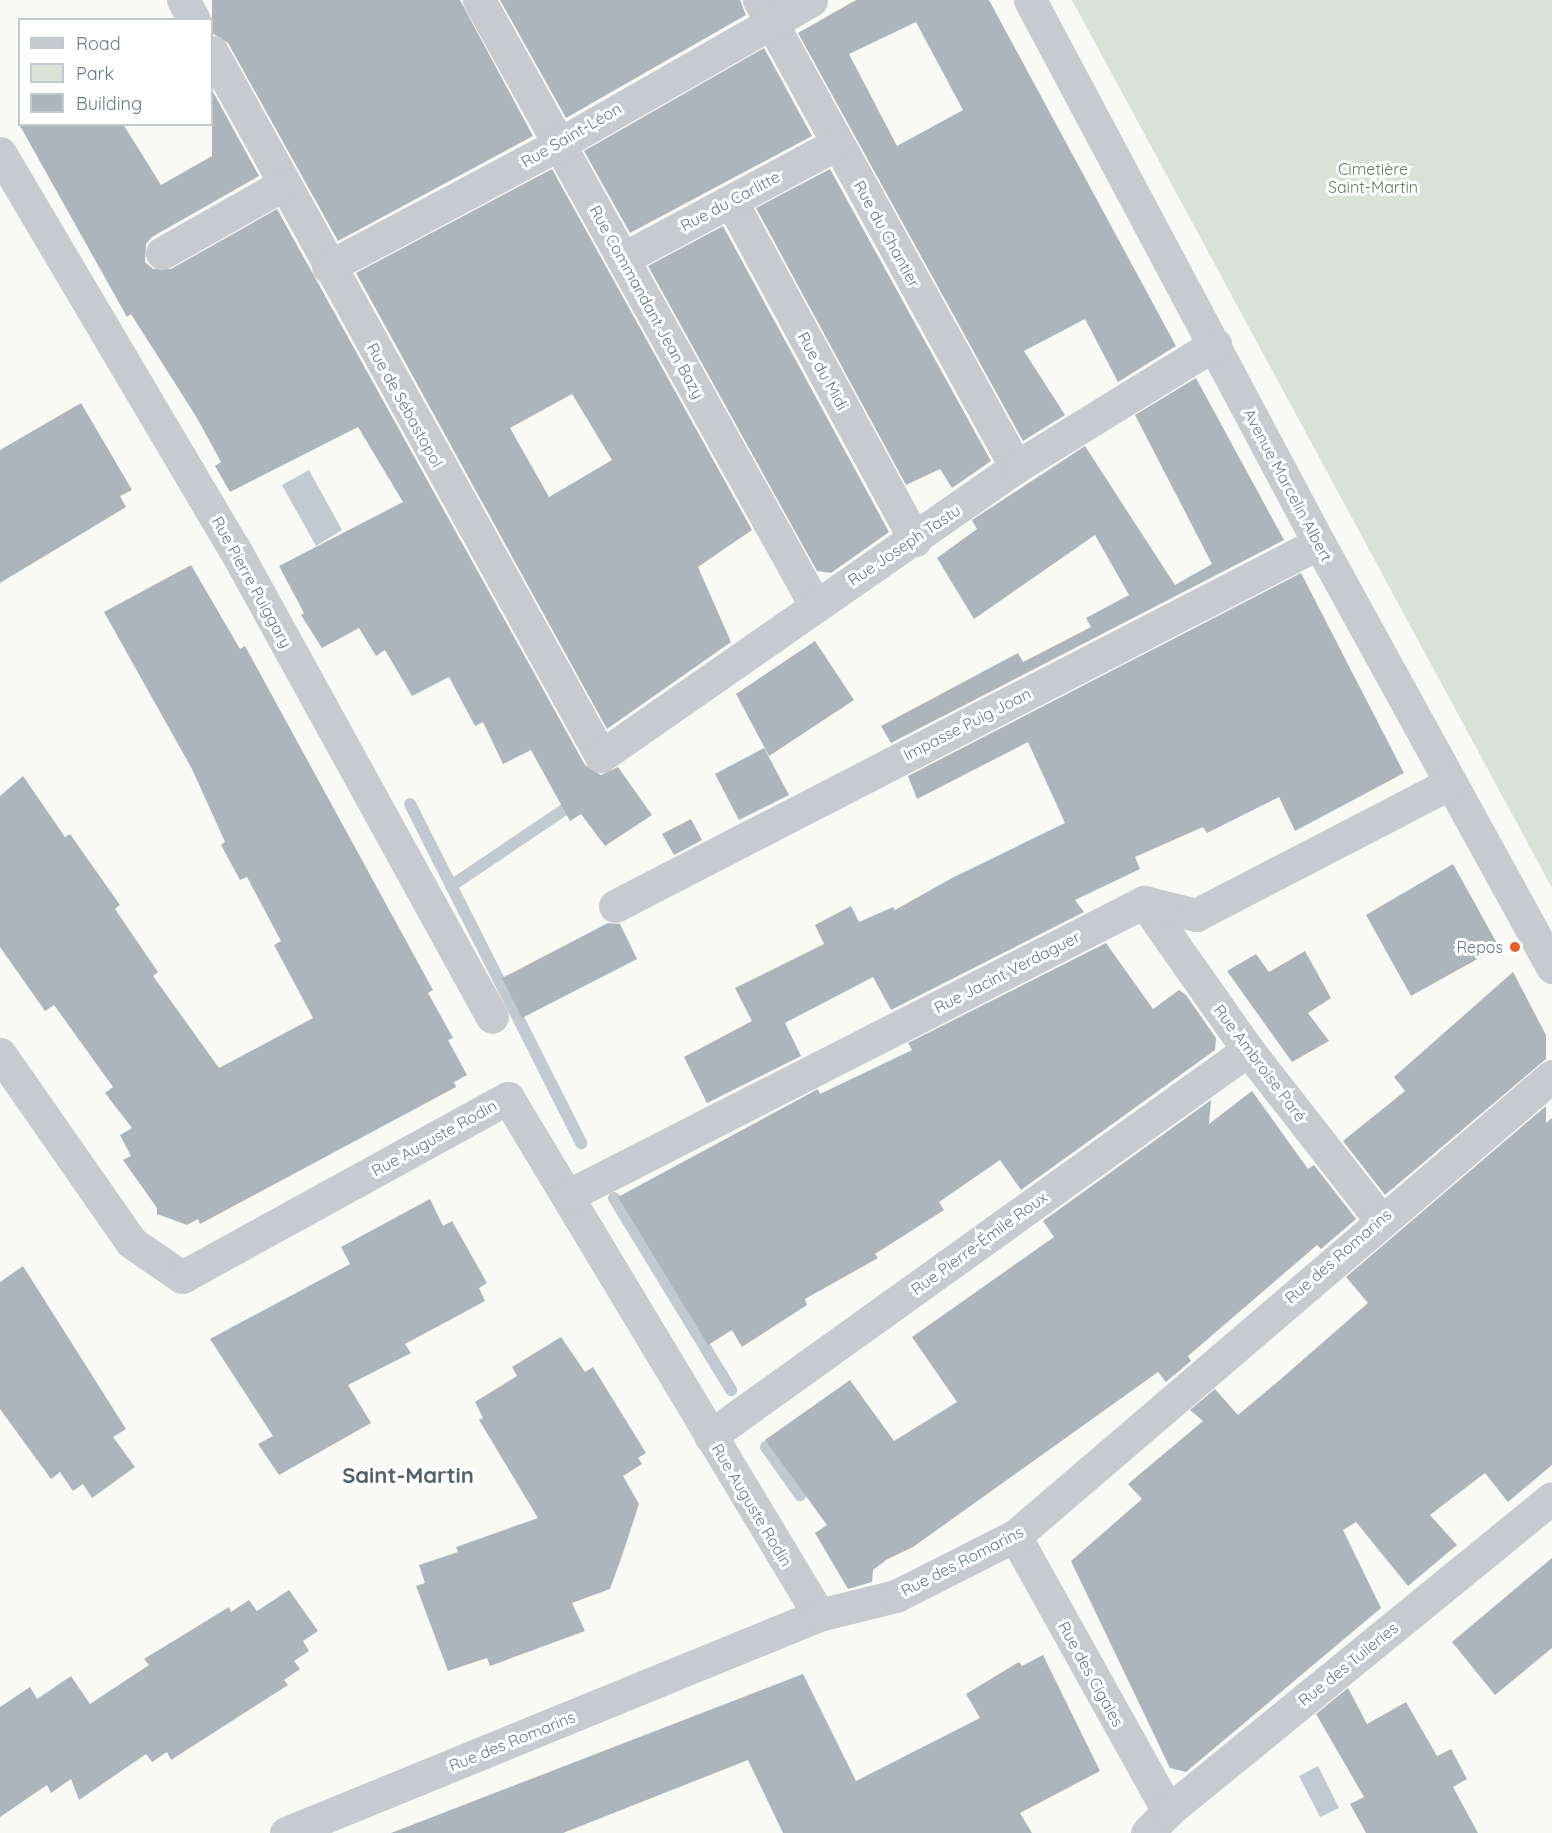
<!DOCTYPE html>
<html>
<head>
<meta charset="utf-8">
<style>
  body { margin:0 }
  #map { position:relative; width:1552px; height:1833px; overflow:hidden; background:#f9f9f6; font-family:Quicksand,sans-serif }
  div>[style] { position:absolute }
  .green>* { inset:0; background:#dae1d7 }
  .water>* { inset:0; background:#c1cad0 }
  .stream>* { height:12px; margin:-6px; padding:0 6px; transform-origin:6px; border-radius:6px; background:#c1cad0 }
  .building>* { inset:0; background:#adb5bc }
  .street>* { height:33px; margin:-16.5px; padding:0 16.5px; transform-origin:16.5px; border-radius:16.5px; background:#c7cace }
  .dots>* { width:16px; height:16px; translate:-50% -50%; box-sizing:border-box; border:3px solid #fff; border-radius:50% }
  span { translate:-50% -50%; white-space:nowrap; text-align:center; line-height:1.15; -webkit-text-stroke:6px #fff; paint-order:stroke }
  .street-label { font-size:16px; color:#677788 }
  .park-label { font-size:16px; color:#667a62 }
  .poi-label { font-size:16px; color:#677788 }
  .right { translate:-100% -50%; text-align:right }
  .district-label { font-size:22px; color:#55616d; font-weight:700 }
  .legend { position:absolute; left:18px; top:18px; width:195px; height:108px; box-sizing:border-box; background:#fff; border:2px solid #c2c9cf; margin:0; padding:8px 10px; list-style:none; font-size:18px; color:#677788 }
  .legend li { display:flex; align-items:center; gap:12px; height:30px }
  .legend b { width:30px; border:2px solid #c2c9cf }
</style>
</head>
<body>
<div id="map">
  <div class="green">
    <i style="clip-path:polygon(1072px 0,1552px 0,1552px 888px)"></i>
  </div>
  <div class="water">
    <i style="clip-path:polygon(309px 470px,342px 530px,316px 546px,282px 485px)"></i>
    <i style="clip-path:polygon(1318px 1766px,1339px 1808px,1320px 1817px,1299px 1776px)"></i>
  </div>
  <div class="stream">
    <i style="left:410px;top:804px;width:380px;rotate:63.2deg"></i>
    <i style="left:451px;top:886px;width:145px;rotate:-34deg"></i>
    <i style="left:614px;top:1198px;width:225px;rotate:58.6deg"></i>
    <i style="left:766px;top:1447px;width:59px;rotate:54.7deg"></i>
  </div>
  <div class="building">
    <i style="clip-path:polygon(212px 0,460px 0,533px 136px,338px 241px,228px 43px,212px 33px)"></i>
    <i style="clip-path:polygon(500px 0,740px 0,746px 15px,566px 118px)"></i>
    <i style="clip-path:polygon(evenodd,856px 0,989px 0,1176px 346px,1118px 382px,1085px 319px,1024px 351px,1065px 415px,1023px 441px,798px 33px,856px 0,916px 22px,963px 110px,897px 146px,849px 54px,916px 22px)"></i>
    <i style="clip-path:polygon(764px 48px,812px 136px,630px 233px,584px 151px)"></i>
    <i style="clip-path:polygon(212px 90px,259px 176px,152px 237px,146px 244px,145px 262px,153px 269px,171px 269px,277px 209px,585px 765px,601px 775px,618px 767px,652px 815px,605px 846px,581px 814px,570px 821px,531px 750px,503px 764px,483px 722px,475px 726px,449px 677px,412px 696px,385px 650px,376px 656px,359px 628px,322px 648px,301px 615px,304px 613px,279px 566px,403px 502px,358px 427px,230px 492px,215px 466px,221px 462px,197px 418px,131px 314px,127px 317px,19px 124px,123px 124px,161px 185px,212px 156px)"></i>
    <i style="clip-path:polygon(evenodd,552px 169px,752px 530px,698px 567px,731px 642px,607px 729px,356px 273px,552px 169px,572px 394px,612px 460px,549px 497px,510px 428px,572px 394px)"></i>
    <i style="clip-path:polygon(830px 169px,991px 461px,952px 488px,940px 469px,906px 485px,756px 208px)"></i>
    <i style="clip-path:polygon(723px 226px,889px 532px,831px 573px,817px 571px,648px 266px)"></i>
    <i style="clip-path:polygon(1196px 378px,1284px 540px,891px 743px,881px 726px,1018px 653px,1023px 662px,1091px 627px,1086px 618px,1129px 595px,1095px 535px,974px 619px,937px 558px,977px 529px,972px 520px,1085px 446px,1175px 585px,1212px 564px,1135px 415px)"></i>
    <i style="clip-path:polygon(81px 403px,132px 490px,120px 496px,126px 507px,0 583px,0 450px)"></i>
    <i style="clip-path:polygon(191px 565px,240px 649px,245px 646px,433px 990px,428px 993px,453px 1038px,448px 1040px,467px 1075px,454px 1082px,456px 1087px,258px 1193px,200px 1224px,198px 1219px,187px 1225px,157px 1214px,157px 1208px,123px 1160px,131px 1156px,120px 1135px,132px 1128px,105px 1093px,113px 1087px,54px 1005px,45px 1011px,0 947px,0 796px,23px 776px,65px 837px,70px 834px,120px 905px,115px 909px,158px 972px,153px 976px,219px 1068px,313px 1018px,274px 945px,281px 941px,247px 877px,240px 880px,221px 845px,225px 842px,192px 769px,104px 612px)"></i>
    <i style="clip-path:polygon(1301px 573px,1404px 773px,1295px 831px,1279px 797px,1207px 833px,1203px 827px,1135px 857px,1140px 869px,1075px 900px,1084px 912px,891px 1010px,873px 977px,785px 1023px,801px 1056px,707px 1103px,684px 1057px,752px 1021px,735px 988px,824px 944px,815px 925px,851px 906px,859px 922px,893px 907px,895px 910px,952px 878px,1065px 823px,1028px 742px,917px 799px,908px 776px)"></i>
    <i style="clip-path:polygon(815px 641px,854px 700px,769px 756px,736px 694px)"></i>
    <i style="clip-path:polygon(764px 748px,789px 795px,739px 820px,715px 774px)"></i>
    <i style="clip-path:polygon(691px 819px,702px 840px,674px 855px,662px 834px)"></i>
    <i style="clip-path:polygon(1453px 864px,1499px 947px,1411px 996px,1366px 915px)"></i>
    <i style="clip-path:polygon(608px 923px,620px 924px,637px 959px,522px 1018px,502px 978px)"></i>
    <i style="clip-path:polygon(1106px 943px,1153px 1009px,1179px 990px,1186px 995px,1216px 1038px,1215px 1050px,1021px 1190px,1000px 1160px,939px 1202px,944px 1210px,875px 1254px,878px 1258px,805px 1299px,807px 1305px,742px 1347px,732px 1330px,708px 1345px,618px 1197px,818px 1089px,820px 1094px,912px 1050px,908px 1043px)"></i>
    <i style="clip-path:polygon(1305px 951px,1331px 998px,1308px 1013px,1329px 1041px,1292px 1062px,1227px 971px,1256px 954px,1269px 972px)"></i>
    <i style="clip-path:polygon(1513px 972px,1546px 1035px,1546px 1059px,1385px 1195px,1343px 1141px,1405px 1091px,1394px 1077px)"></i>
    <i style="clip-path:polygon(1252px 1091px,1308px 1169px,1314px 1165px,1356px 1219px,1321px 1249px,1317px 1245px,1288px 1270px,1188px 1356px,1191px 1361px,1166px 1382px,1158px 1372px,913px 1547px,886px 1560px,873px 1570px,872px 1582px,848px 1589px,815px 1533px,827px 1525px,765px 1440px,850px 1380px,894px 1441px,957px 1402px,912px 1337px,1054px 1237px,1043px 1221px,1211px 1100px,1209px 1124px)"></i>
    <i style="clip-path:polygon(1546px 1106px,1546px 1123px,1552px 1118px,1552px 1465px,1508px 1502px,1485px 1473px,1430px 1515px,1457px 1545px,1408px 1586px,1356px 1522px,1343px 1530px,1381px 1608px,1186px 1772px,1170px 1768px,1071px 1561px,1142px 1499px,1128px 1484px,1203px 1421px,1190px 1410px,1215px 1389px,1238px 1415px,1282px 1378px,1368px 1303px,1346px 1277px)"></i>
    <i style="clip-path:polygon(430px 1199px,443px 1226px,452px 1221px,487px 1283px,479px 1288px,485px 1301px,405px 1344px,411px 1353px,348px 1385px,371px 1423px,279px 1475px,258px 1444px,273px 1436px,210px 1339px,350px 1264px,341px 1247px)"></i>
    <i style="clip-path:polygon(23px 1266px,126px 1429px,113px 1437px,135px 1467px,92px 1498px,83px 1484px,73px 1491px,60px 1472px,51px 1479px,0 1409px,0 1282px)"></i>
    <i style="clip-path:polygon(561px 1337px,585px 1372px,593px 1367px,646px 1453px,638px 1458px,642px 1464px,623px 1476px,639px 1504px,623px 1553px,610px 1589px,572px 1603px,585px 1631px,490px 1666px,487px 1658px,448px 1671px,416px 1586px,425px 1583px,419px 1565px,458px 1552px,456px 1547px,538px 1518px,479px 1420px,483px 1418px,475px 1402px,517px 1376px,512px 1367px)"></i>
    <i style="clip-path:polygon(1552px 1558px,1552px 1648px,1495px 1695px,1452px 1642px)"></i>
    <i style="clip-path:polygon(289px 1590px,318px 1631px,303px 1641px,309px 1651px,294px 1661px,300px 1669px,284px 1680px,288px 1685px,171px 1760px,167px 1752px,152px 1762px,146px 1754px,79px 1800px,71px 1779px,51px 1793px,47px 1785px,0 1817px,0 1707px,30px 1687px,37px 1699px,71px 1676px,90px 1704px,149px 1665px,144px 1659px,229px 1607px,231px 1612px,249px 1600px,257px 1611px)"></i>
    <i style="clip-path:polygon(1043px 1655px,1100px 1771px,1020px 1813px,1032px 1833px,783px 1833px,748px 1760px,563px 1833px,391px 1833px,803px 1674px,856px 1781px,980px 1718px,966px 1694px,1019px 1662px,1022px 1666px)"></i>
    <i style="clip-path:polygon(1348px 1688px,1367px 1724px,1406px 1702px,1437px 1756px,1451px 1749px,1467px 1779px,1453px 1787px,1478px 1833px,1366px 1833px,1350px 1804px,1364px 1797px,1316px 1714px)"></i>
  </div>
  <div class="street">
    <i style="left:183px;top:0;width:23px;rotate:61deg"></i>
    <i style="left:479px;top:0;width:692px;rotate:60.95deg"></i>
    <i style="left:759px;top:0;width:533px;rotate:61.18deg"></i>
    <i style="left:1030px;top:0;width:615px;rotate:61.98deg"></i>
    <i style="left:1319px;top:543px;width:484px;rotate:61.2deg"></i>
    <i style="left:212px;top:52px;width:804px;rotate:61.08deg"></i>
    <i style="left:601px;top:756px;width:506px;rotate:-34.85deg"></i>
    <i style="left:1016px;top:467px;width:234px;rotate:-31.7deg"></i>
    <i style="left:0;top:153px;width:459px;rotate:59.4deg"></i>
    <i style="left:234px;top:548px;width:535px;rotate:61.18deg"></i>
    <i style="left:731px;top:201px;width:386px;rotate:61.5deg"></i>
    <i style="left:162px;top:253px;width:140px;rotate:-29.5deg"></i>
    <i style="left:624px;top:258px;width:242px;rotate:-28.2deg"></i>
    <i style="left:328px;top:267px;width:262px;rotate:-28deg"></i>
    <i style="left:559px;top:144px;width:290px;rotate:-29.7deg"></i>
    <i style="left:1144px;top:902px;width:181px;rotate:54.9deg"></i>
    <i style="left:1248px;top:1050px;width:214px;rotate:52deg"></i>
    <i style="left:615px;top:906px;width:792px;rotate:-27.28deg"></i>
    <i style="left:0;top:1054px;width:229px;rotate:55.1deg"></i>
    <i style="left:131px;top:1242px;width:62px;rotate:34.5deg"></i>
    <i style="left:182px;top:1277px;width:372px;rotate:-28.8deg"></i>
    <i style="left:508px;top:1098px;width:603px;rotate:58.97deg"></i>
    <i style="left:567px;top:1196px;width:648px;rotate:-27deg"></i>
    <i style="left:1144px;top:902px;width:54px;rotate:14deg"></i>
    <i style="left:1196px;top:915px;width:287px;rotate:-27.4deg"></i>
    <i style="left:710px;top:1436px;width:662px;rotate:-35.66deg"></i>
    <i style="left:1015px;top:1536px;width:315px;rotate:60.9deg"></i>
    <i style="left:286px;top:1833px;width:576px;rotate:-22.24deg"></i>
    <i style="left:819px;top:1615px;width:79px;rotate:-13.9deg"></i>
    <i style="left:896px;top:1596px;width:133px;rotate:-26.8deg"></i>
    <i style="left:1015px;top:1536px;width:707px;rotate:-40.58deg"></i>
    <i style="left:1147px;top:1833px;width:30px;rotate:-46deg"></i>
    <i style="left:1168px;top:1811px;width:495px;rotate:-39.2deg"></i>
  </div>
  <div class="dots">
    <i style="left:1515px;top:947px;background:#e96026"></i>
  </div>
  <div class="street-label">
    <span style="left:571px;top:135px;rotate:-30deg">Rue Saint-Léon</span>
    <span style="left:730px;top:201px;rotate:-28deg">Rue du Carlitte</span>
    <span style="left:887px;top:234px;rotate:61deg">Rue du Chantier</span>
    <span style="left:647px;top:302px;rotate:61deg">Rue Commandant Jean Bazy</span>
    <span style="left:823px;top:371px;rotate:61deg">Rue du Midi</span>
    <span style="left:405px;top:405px;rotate:61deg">Rue de Sébastopol</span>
    <span style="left:1288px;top:485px;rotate:62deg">Avenue Marcelin Albert</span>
    <span style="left:904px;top:545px;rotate:-34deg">Rue Joseph Tastu</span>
    <span style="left:252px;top:582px;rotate:61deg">Rue Pierre Puiggary</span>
    <span style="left:967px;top:724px;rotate:-27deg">Impasse Puig Joan</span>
    <span style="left:1007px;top:972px;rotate:-27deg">Rue Jacint Verdaguer</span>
    <span style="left:1260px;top:1063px;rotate:53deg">Rue Ambroise Paré</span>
    <span style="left:434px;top:1138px;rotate:-29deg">Rue Auguste Rodin</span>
    <span style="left:979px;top:1243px;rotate:-36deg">Rue Pierre-Émile Roux</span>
    <span style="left:1338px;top:1256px;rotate:-41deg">Rue des Romarins</span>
    <span style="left:752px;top:1505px;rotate:59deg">Rue Auguste Rodin</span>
    <span style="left:962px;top:1561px;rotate:-27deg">Rue des Romarins</span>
    <span style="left:1348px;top:1664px;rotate:-39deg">Rue des Tuileries</span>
    <span style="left:1091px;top:1674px;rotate:61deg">Rue des Cigales</span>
    <span style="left:512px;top:1741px;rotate:-22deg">Rue des Romarins</span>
  </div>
  <div class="park-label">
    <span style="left:1373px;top:178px">Cimetière<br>Saint-Martin</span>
  </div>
  <div class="poi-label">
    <span class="right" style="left:1503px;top:947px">Repos</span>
  </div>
  <div class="district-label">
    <span style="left:408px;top:1476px">Saint-Martin</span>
  </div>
  <ul class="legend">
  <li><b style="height:8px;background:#c7cace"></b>Road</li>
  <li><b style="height:16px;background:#dae1d7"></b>Park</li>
  <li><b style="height:16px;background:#adb5bc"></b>Building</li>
  </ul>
</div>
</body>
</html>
